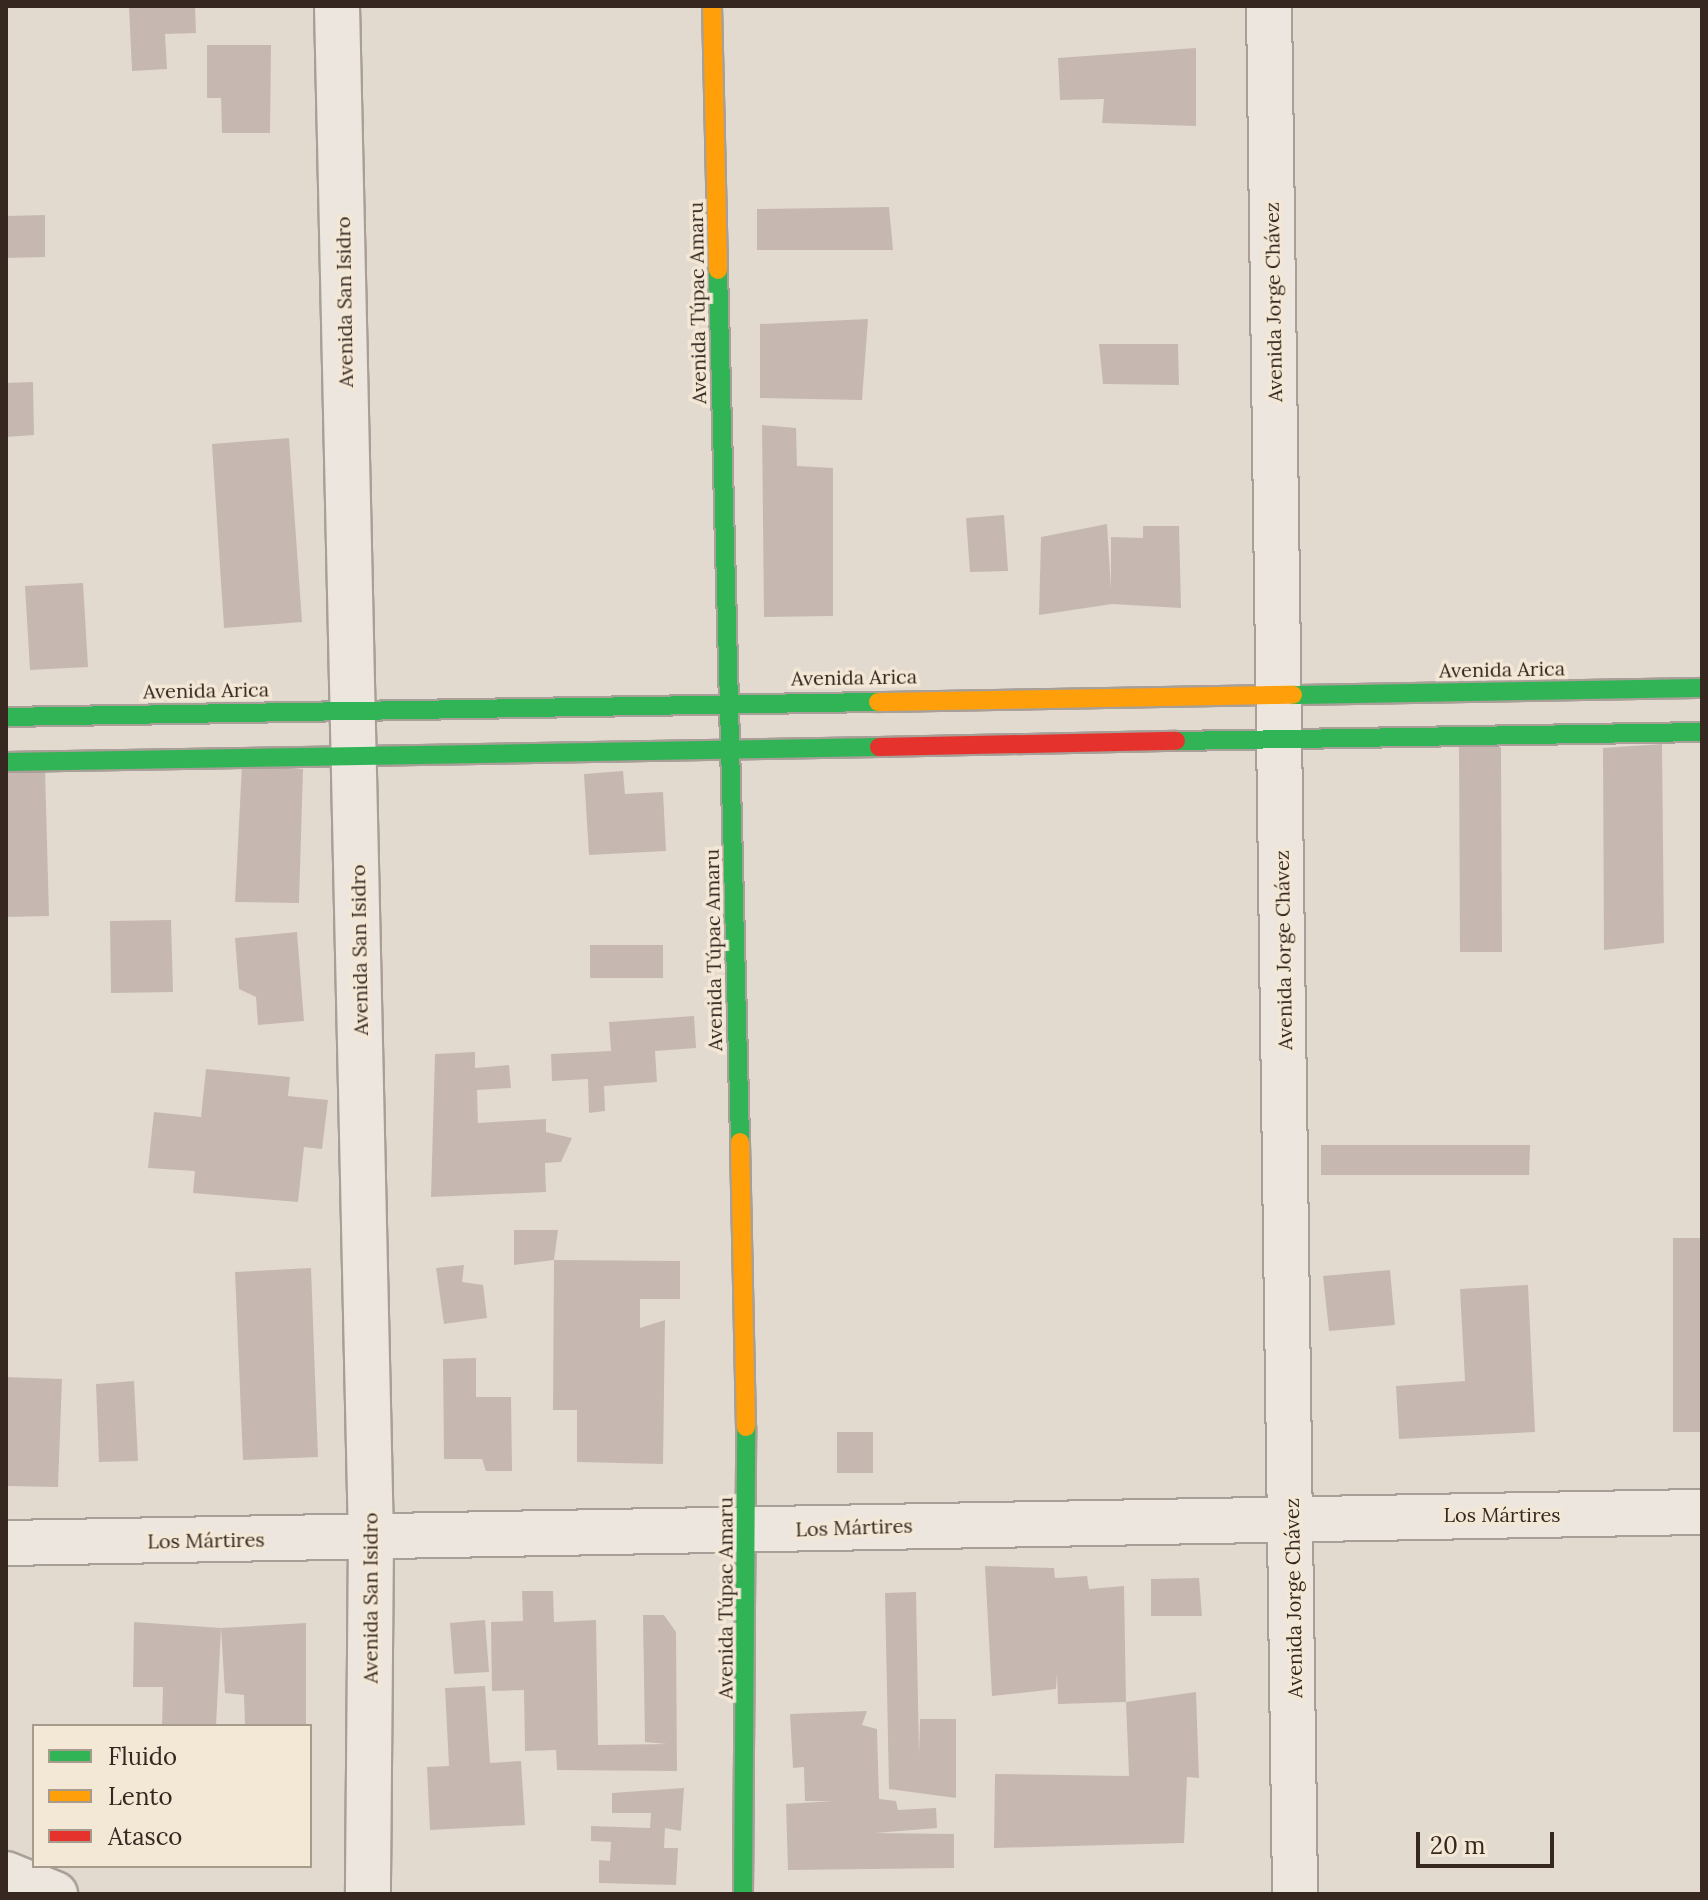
<!DOCTYPE html>
<html>
<head>
<meta charset="utf-8">
<style>
  body { margin:0 }
  #map { position:relative; width:1708px; height:1900px; overflow:hidden; background:#e3dacf; font-family:Lora,serif }
  div>[style] { position:absolute }
  .building>* { inset:0; background:#c6b8b0 }
  .roads { filter:drop-shadow(2px 0 #a8a098) drop-shadow(-2px 0 #a8a098) drop-shadow(0 2px #a8a098) drop-shadow(0 -2px #a8a098) }
  .street>* { height:44px; margin:-22px; padding:0 22px; transform-origin:22px; border-radius:22px; background:#ece6df }
  .fast>* { height:18px; margin:-9px; padding:0 9px; transform-origin:9px; border-radius:9px; background:#30b455 }
  .slow>* { height:18px; margin:-9px; padding:0 9px; transform-origin:9px; border-radius:9px; background:#ff9f0a }
  .jam>* { height:18px; margin:-9px; padding:0 9px; transform-origin:9px; border-radius:9px; background:#e5322d }
  span { translate:-50% -50%; white-space:nowrap; text-align:center; line-height:1.15; -webkit-text-stroke:7px #f3e7d6; paint-order:stroke }
  .street-label { font-size:20px; color:#362820 }
  .frame { position:absolute; inset:0; border:8px solid #362820; pointer-events:none }
  .legend { position:absolute; left:32px; top:1724px; width:280px; height:144px; box-sizing:border-box; background:#f3e7d6; border:2px solid #a79b8d; margin:0; padding:10px 14px; list-style:none; font-size:24px; color:#362820 }
  .legend li { display:flex; align-items:center; gap:16px; height:40px }
  .legend b { width:40px; border:2px solid #a79b8d }
  .scale { position:absolute; left:1416px; top:1832px; width:138px; height:36px; box-sizing:border-box; border:4px solid #362820; border-top:0; padding-left:10px; font-size:24px; line-height:28px; white-space:nowrap; color:#362820; -webkit-text-stroke:6px #f3e7d6; paint-order:stroke }
</style>
</head>
<body>
<div id="map">
  <div class="building">
    <i style="clip-path:polygon(129px 6px,195px 6px,196px 33px,165px 34px,167px 69px,132px 71px)"></i>
    <i style="clip-path:polygon(207px 45px,271px 45px,270px 133px,222px 133px,221px 98px,207px 98px)"></i>
    <i style="clip-path:polygon(1196px 48px,1196px 126px,1102px 123px,1104px 99px,1060px 100px,1058px 58px)"></i>
    <i style="clip-path:polygon(889px 207px,893px 250px,757px 250px,757px 209px)"></i>
    <i style="clip-path:polygon(45px 215px,45px 257px,6px 258px,6px 216px)"></i>
    <i style="clip-path:polygon(868px 319px,862px 400px,760px 398px,760px 324px)"></i>
    <i style="clip-path:polygon(1099px 344px,1178px 344px,1179px 385px,1103px 384px)"></i>
    <i style="clip-path:polygon(33px 382px,34px 435px,6px 437px,6px 383px)"></i>
    <i style="clip-path:polygon(762px 425px,796px 428px,797px 466px,833px 468px,833px 616px,764px 617px)"></i>
    <i style="clip-path:polygon(289px 438px,302px 622px,224px 628px,212px 444px)"></i>
    <i style="clip-path:polygon(1004px 515px,1008px 571px,970px 572px,966px 518px)"></i>
    <i style="clip-path:polygon(1107px 524px,1111px 589px,1111px 537px,1143px 538px,1143px 526px,1179px 526px,1181px 608px,1112px 604px,1039px 615px,1041px 537px)"></i>
    <i style="clip-path:polygon(83px 583px,88px 667px,30px 670px,25px 586px)"></i>
    <i style="clip-path:polygon(1662px 744px,1664px 943px,1604px 950px,1603px 748px)"></i>
    <i style="clip-path:polygon(1459px 747px,1501px 747px,1502px 952px,1460px 952px)"></i>
    <i style="clip-path:polygon(242px 765px,303px 769px,299px 903px,235px 902px)"></i>
    <i style="clip-path:polygon(45px 769px,49px 916px,6px 917px,6px 770px)"></i>
    <i style="clip-path:polygon(623px 771px,625px 794px,663px 792px,666px 851px,589px 855px,584px 774px)"></i>
    <i style="clip-path:polygon(171px 920px,173px 992px,111px 993px,110px 921px)"></i>
    <i style="clip-path:polygon(297px 932px,304px 1021px,258px 1025px,256px 997px,239px 989px,235px 938px)"></i>
    <i style="clip-path:polygon(590px 945px,663px 945px,663px 978px,590px 978px)"></i>
    <i style="clip-path:polygon(694px 1016px,696px 1048px,655px 1051px,657px 1082px,604px 1086px,605px 1111px,589px 1113px,588px 1079px,552px 1081px,551px 1054px,611px 1051px,609px 1022px)"></i>
    <i style="clip-path:polygon(475px 1052px,475px 1068px,509px 1065px,511px 1088px,477px 1090px,478px 1123px,546px 1119px,546px 1132px,572px 1138px,561px 1162px,545px 1163px,546px 1192px,431px 1197px,435px 1054px)"></i>
    <i style="clip-path:polygon(206px 1069px,290px 1077px,288px 1096px,328px 1100px,322px 1149px,304px 1147px,298px 1202px,193px 1193px,195px 1171px,148px 1168px,154px 1112px,201px 1117px)"></i>
    <i style="clip-path:polygon(1321px 1145px,1530px 1145px,1529px 1175px,1321px 1175px)"></i>
    <i style="clip-path:polygon(514px 1230px,558px 1230px,554px 1260px,514px 1265px)"></i>
    <i style="clip-path:polygon(1673px 1238px,1702px 1238px,1702px 1432px,1673px 1432px)"></i>
    <i style="clip-path:polygon(554px 1260px,680px 1261px,680px 1299px,640px 1299px,640px 1328px,665px 1320px,663px 1464px,577px 1462px,577px 1410px,553px 1410px)"></i>
    <i style="clip-path:polygon(464px 1265px,462px 1282px,483px 1285px,487px 1318px,444px 1324px,436px 1268px)"></i>
    <i style="clip-path:polygon(311px 1268px,318px 1457px,243px 1460px,235px 1272px)"></i>
    <i style="clip-path:polygon(1390px 1270px,1395px 1325px,1329px 1331px,1323px 1276px)"></i>
    <i style="clip-path:polygon(1528px 1285px,1535px 1432px,1399px 1439px,1396px 1386px,1465px 1381px,1460px 1289px)"></i>
    <i style="clip-path:polygon(476px 1358px,476px 1397px,511px 1397px,512px 1471px,486px 1471px,482px 1459px,444px 1459px,443px 1359px)"></i>
    <i style="clip-path:polygon(6px 1377px,62px 1379px,58px 1487px,6px 1486px)"></i>
    <i style="clip-path:polygon(134px 1381px,138px 1461px,99px 1462px,96px 1384px)"></i>
    <i style="clip-path:polygon(837px 1432px,873px 1432px,873px 1473px,837px 1473px)"></i>
    <i style="clip-path:polygon(985px 1566px,1054px 1568px,1055px 1578px,1087px 1576px,1089px 1589px,1124px 1586px,1126px 1702px,1058px 1704px,1057px 1673px,1056px 1689px,992px 1696px)"></i>
    <i style="clip-path:polygon(1199px 1578px,1202px 1616px,1151px 1616px,1151px 1579px)"></i>
    <i style="clip-path:polygon(522px 1591px,553px 1591px,554px 1622px,596px 1620px,598px 1745px,667px 1744px,645px 1742px,643px 1615px,664px 1615px,676px 1632px,677px 1771px,557px 1770px,556px 1750px,525px 1751px,524px 1690px,492px 1691px,491px 1622px,523px 1621px)"></i>
    <i style="clip-path:polygon(916px 1592px,919px 1756px,920px 1719px,956px 1719px,956px 1798px,889px 1789px,885px 1593px)"></i>
    <i style="clip-path:polygon(485px 1620px,489px 1672px,454px 1674px,450px 1623px)"></i>
    <i style="clip-path:polygon(134px 1622px,221px 1628px,216px 1726px,162px 1726px,163px 1687px,133px 1687px)"></i>
    <i style="clip-path:polygon(306px 1623px,306px 1726px,245px 1726px,244px 1695px,225px 1693px,221px 1628px)"></i>
    <i style="clip-path:polygon(485px 1686px,490px 1763px,521px 1761px,525px 1825px,430px 1830px,427px 1767px,449px 1766px,445px 1688px)"></i>
    <i style="clip-path:polygon(1196px 1692px,1199px 1778px,1187px 1777px,1184px 1843px,994px 1848px,995px 1774px,1129px 1776px,1126px 1702px)"></i>
    <i style="clip-path:polygon(867px 1711px,862px 1725px,877px 1729px,879px 1799px,896px 1801px,898px 1810px,936px 1808px,937px 1828px,875px 1833px,954px 1834px,954px 1868px,788px 1870px,786px 1804px,833px 1801px,805px 1801px,804px 1767px,793px 1768px,790px 1714px)"></i>
    <i style="clip-path:polygon(684px 1788px,681px 1831px,665px 1828px,664px 1848px,678px 1848px,676px 1885px,599px 1883px,599px 1860px,610px 1861px,611px 1842px,591px 1841px,591px 1826px,650px 1828px,651px 1813px,612px 1813px,612px 1793px)"></i>
  </div>
  <div class="roads">
    <div class="street">
      <i style="left:337px;top:6px;width:1532px;rotate:88.73deg"></i>
      <i style="left:371px;top:1538px;width:356px;rotate:90.5deg"></i>
      <i style="left:1269px;top:6px;width:1888px;rotate:89.21deg"></i>
      <i style="left:6px;top:1543px;width:1696px;rotate:-1.05deg"></i>
      <i style="left:6px;top:1874px;width:53px;rotate:22.2deg"></i>
    </div>
    <div class="fast">
      <i style="left:718px;top:270px;width:872px;rotate:88.55deg"></i>
      <i style="left:1293px;top:695px;width:409px;rotate:-1deg"></i>
      <i style="left:6px;top:717px;width:872px;rotate:-0.99deg"></i>
      <i style="left:1176px;top:741px;width:526px;rotate:-0.98deg"></i>
      <i style="left:6px;top:762px;width:873px;rotate:-0.98deg"></i>
      <i style="left:743px;top:1894px;width:467px;rotate:-89.6deg"></i>
    </div>
    <div class="slow">
      <i style="left:712px;top:6px;width:264px;rotate:88.7deg"></i>
      <i style="left:878px;top:702px;width:415px;rotate:-1deg"></i>
      <i style="left:740px;top:1142px;width:285px;rotate:88.8deg"></i>
    </div>
    <div class="jam">
      <i style="left:879px;top:747px;width:297px;rotate:-1.2deg"></i>
    </div>
  </div>
  <div class="street-label">
    <span style="left:344px;top:302px;rotate:-91deg">Avenida San Isidro</span>
    <span style="left:1273px;top:302px;rotate:-91deg">Avenida Jorge Chávez</span>
    <span style="left:697px;top:303px;rotate:-91deg">Avenida Túpac Amaru</span>
    <span style="left:1502px;top:669px;rotate:-1deg">Avenida Arica</span>
    <span style="left:854px;top:677px;rotate:-1deg">Avenida Arica</span>
    <span style="left:206px;top:690px;rotate:-1deg">Avenida Arica</span>
    <span style="left:359px;top:950px;rotate:-91deg">Avenida San Isidro</span>
    <span style="left:713px;top:950px;rotate:-91deg">Avenida Túpac Amaru</span>
    <span style="left:1283px;top:950px;rotate:-91deg">Avenida Jorge Chávez</span>
    <span style="left:1502px;top:1514px">Los Mártires</span>
    <span style="left:854px;top:1527px;rotate:-2deg">Los Mártires</span>
    <span style="left:206px;top:1540px;rotate:-1deg">Los Mártires</span>
    <span style="left:370px;top:1598px;rotate:-90deg">Avenida San Isidro</span>
    <span style="left:725px;top:1598px;rotate:-90deg">Avenida Túpac Amaru</span>
    <span style="left:1293px;top:1598px;rotate:-91deg">Avenida Jorge Chávez</span>
  </div>
  <div class="frame"></div>
  <ul class="legend">
  <li><b style="height:10px;background:#30b455"></b>Fluido</li>
  <li><b style="height:10px;background:#ff9f0a"></b>Lento</li>
  <li><b style="height:10px;background:#e5322d"></b>Atasco</li>
  </ul>
  <div class="scale">20 m</div>
</div>
</body>
</html>
